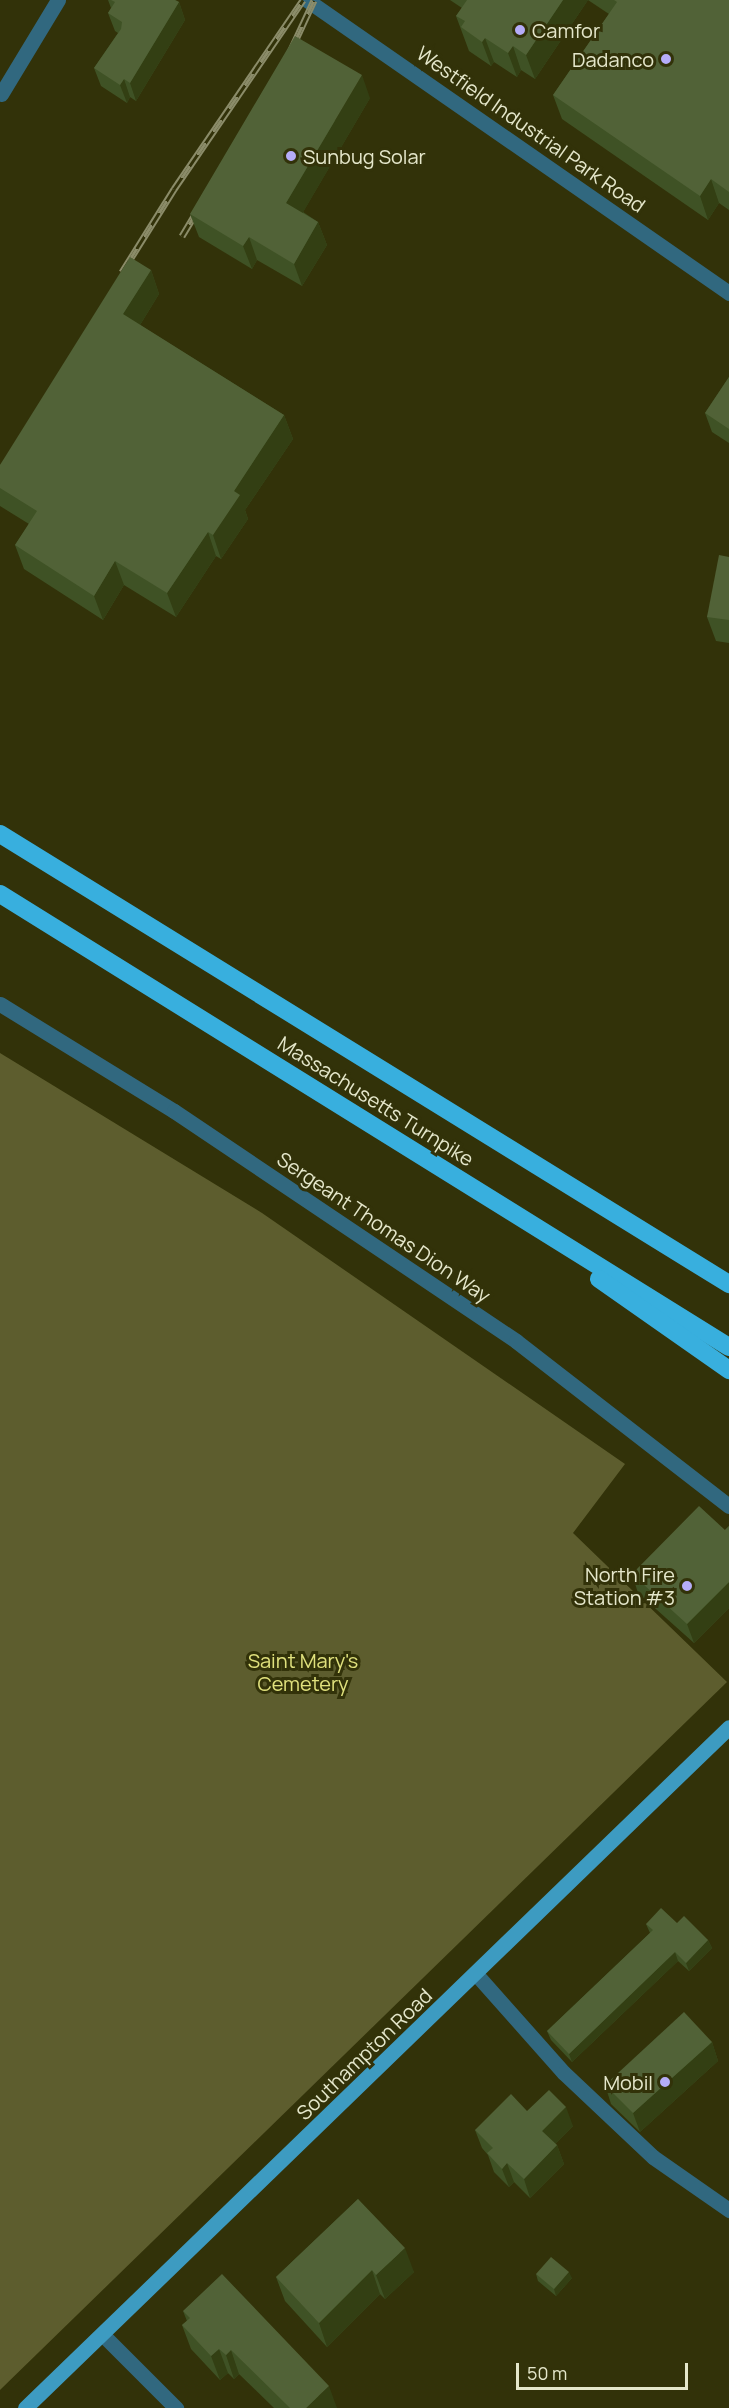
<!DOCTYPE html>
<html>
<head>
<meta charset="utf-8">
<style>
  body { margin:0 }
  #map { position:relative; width:729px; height:2408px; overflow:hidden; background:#323209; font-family:Manrope,sans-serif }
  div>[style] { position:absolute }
  .green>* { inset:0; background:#5d5d2e }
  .minor>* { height:15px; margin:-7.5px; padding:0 7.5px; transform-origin:7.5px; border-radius:7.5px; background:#31687f }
  .tertiary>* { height:15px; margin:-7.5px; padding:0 7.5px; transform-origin:7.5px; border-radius:7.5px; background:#31687f }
  .primary>* { height:15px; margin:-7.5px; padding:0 7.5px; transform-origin:7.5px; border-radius:7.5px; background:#3d9bc1 }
  .motorway>* { height:18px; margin:-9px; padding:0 9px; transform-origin:9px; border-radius:9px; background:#38afde }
  .rail>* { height:7px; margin-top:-3.5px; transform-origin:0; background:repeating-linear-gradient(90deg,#323209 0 14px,#8b8c69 0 28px); box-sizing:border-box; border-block:2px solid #8b8c69 }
  .wall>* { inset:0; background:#3f5225 }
  .shaded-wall>* { inset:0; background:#333f13 }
  .building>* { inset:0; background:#516237 }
  .dots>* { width:16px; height:16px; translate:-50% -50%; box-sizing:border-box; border:3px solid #323209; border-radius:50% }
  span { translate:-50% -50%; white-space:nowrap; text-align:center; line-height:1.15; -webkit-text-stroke:6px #323209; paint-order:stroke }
  .poi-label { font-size:20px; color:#e5e7cb }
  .left { translate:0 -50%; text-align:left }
  .right { translate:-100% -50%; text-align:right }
  .street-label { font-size:20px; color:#e5e7cb }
  .park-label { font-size:20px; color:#e0e17d }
  .scale { position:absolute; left:516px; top:2363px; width:172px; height:27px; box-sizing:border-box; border:3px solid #e5e7cb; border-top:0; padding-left:8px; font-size:18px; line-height:21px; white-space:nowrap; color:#e5e7cb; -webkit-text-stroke:4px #323209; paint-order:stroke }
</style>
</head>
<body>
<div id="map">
  <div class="green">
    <i style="clip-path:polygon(0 1053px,262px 1213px,625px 1464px,573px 1533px,727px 1682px,0 2390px)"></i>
  </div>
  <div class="minor">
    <i style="left:1px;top:94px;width:110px;rotate:-58.8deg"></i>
    <i style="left:0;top:1004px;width:204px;rotate:31.6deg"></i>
    <i style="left:174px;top:1111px;width:412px;rotate:33.9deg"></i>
    <i style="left:516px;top:1341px;width:269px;rotate:37.8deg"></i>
    <i style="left:476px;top:1974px;width:132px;rotate:48.4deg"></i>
    <i style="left:564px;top:2073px;width:122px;rotate:43.3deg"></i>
    <i style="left:653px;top:2157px;width:93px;rotate:34.9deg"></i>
    <i style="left:102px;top:2334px;width:105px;rotate:45deg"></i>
  </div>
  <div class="tertiary">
    <i style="left:307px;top:0;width:514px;rotate:34.77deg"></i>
  </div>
  <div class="primary">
    <i style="left:25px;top:2408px;width:979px;rotate:-44.05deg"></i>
  </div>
  <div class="motorway">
    <i style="left:0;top:834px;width:857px;rotate:31.69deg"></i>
    <i style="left:0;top:894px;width:858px;rotate:31.86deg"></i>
    <i style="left:599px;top:1279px;width:159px;rotate:35deg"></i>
  </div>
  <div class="rail">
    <i style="left:290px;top:52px;width:57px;rotate:-65.2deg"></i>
    <i style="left:182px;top:236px;width:37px;rotate:-59deg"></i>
    <i style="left:122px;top:272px;width:98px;rotate:-57.9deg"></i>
    <i style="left:174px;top:189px;width:229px;rotate:-55.7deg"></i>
  </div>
  <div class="wall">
    <i style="clip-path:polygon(108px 0,175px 0,179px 2px,185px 20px,136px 101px,130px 97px,127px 103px,101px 86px,94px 68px,118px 33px,115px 31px,108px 13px,111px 8px)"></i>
    <i style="clip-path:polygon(450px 0,588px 0,535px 79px,521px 70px,517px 77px,494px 62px,491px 66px,469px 51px,456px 16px,462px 8px)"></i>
    <i style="clip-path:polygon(588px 0,729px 0,729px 210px,719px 203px,708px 220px,562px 119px,553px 95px,609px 14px)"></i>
    <i style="clip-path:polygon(370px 98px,303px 212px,318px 222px,327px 245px,302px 286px,257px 260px,252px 269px,199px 237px,190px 214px)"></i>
    <i style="clip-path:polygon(151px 270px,159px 294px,140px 325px,284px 415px,293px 439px,245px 510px,248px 519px,221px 559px,216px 556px,176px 617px,124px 585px,103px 620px,24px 569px,15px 545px,29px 524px,0 506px,0 465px)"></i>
    <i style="clip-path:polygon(729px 377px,729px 443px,712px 432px,705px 413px)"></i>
    <i style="clip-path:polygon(729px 557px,729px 643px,716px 641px,707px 617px)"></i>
    <i style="clip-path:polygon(729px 1526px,729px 1608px,694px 1643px,638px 1593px,632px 1574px,725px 1530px)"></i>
    <i style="clip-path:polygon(677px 1923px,708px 1940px,712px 1948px,689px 1971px,678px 1961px,572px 2062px,551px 2040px,547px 2031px,650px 1933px,646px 1924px)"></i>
    <i style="clip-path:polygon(712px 2042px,718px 2061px,640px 2132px,611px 2104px,605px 2085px)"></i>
    <i style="clip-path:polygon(527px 2111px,573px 2126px,555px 2144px,557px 2145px,564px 2164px,530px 2198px,514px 2182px,509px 2187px,494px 2172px,488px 2155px,482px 2148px,475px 2130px)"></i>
    <i style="clip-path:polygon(358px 2199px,414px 2272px,385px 2299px,380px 2294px,327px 2347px,285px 2301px,276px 2277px)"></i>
    <i style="clip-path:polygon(536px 2274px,572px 2278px,556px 2296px,538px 2281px)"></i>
    <i style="clip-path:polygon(183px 2311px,337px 2408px,274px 2408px,239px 2374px,234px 2379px,228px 2373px,220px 2380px,191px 2349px,182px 2325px,187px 2321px)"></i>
  </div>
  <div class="shaded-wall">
    <i style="clip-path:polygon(563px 0,588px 0,535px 79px,526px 55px)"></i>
    <i style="clip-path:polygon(179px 2px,185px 20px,136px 101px,130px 83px)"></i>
    <i style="clip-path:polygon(485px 38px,494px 62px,491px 66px,482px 42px)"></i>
    <i style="clip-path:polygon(513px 46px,521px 70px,517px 77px,508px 53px)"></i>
    <i style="clip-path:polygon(362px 75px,370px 98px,295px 226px,286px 203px)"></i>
    <i style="clip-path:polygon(124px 79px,130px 97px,127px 103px,120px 85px)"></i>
    <i style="clip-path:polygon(711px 179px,719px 203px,708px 220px,700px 196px)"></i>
    <i style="clip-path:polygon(318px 222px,327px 245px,302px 286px,294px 264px)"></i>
    <i style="clip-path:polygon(249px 237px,257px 260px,252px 269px,243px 246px)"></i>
    <i style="clip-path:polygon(151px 270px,159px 294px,132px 338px,123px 314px)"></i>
    <i style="clip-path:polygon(284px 415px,293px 439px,245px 510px,248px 519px,221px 559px,213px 535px,234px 491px)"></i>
    <i style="clip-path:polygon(208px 532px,216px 556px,176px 617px,167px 593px)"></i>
    <i style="clip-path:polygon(115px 561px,124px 585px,103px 620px,94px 596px)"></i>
    <i style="clip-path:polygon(729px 1582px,729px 1608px,694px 1643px,687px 1624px)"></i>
    <i style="clip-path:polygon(708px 1940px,712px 1948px,689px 1971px,686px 1963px)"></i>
    <i style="clip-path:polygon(675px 1952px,678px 1961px,572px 2062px,569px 2054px)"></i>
    <i style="clip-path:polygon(712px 2042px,718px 2061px,640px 2132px,633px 2113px)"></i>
    <i style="clip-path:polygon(566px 2107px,573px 2126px,549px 2150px,542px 2131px)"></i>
    <i style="clip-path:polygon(557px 2145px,564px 2164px,530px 2198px,524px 2179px)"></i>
    <i style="clip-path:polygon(507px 2163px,514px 2182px,509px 2187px,502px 2169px)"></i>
    <i style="clip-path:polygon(405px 2248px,414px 2272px,385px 2299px,376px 2275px)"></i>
    <i style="clip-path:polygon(372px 2270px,380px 2294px,327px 2347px,319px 2323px)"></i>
    <i style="clip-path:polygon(569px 2272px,572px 2278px,556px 2296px,554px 2289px)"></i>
    <i style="clip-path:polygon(219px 2349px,228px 2373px,220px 2380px,211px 2356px)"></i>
    <i style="clip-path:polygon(231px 2350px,239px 2374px,234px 2379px,226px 2355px)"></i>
    <i style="clip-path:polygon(329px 2386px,337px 2408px,306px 2408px)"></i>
  </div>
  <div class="building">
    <i style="clip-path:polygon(111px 0,175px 0,179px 2px,130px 83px,124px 79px,120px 85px,94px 68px,121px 29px,122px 22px,108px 13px,115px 2px)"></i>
    <i style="clip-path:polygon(467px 0,563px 0,526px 55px,513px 46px,508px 53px,485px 38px,482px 42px,461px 27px,465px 21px,456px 16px)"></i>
    <i style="clip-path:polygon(614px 0,729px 0,729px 192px,711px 179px,700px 196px,553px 95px,617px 2px)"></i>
    <i style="clip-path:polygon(295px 36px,362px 75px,286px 203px,318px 222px,294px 264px,249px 237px,243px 246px,190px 214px)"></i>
    <i style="clip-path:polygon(130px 257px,151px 270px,123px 314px,284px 415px,234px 491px,240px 495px,213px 535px,208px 532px,167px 593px,115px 561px,94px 596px,15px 545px,37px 511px,0 488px,0 465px)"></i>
    <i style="clip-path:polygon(729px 377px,729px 429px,705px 413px)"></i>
    <i style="clip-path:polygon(719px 555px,729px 557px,729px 620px,707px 617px)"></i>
    <i style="clip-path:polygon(699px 1506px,725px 1530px,729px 1526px,729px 1582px,687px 1624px,632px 1574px)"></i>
    <i style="clip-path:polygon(661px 1908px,677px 1923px,684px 1916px,708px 1940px,686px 1963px,675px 1952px,569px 2054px,547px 2031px,653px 1930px,646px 1924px)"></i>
    <i style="clip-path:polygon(684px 2012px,712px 2042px,633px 2113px,605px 2085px)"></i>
    <i style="clip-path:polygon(549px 2090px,566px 2107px,542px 2131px,557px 2145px,524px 2179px,507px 2163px,502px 2169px,487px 2153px,493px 2148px,475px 2130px,511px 2094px,527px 2111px)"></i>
    <i style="clip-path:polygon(358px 2199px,405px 2248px,376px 2275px,372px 2270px,319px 2323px,276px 2277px)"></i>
    <i style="clip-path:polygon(551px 2257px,569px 2272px,554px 2289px,536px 2274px)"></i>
    <i style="clip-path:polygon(222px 2274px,329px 2386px,306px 2408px,290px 2408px,231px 2350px,226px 2355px,219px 2349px,211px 2356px,182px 2325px,190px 2318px,183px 2311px)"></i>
  </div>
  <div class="dots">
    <i style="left:520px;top:30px;background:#b5acf8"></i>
    <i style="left:666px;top:59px;background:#b5acf8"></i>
    <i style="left:291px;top:156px;background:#b5acf8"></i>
    <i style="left:687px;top:1586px;background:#b5acf8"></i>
    <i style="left:665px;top:2082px;background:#b5acf8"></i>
  </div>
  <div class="poi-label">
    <span class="left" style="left:532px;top:30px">Camfor</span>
    <span class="right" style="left:654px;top:59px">Dadanco</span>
    <span class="left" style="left:303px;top:156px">Sunbug Solar</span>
    <span class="right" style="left:675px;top:1586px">North Fire<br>Station #3</span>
    <span class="right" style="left:653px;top:2082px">Mobil</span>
  </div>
  <div class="street-label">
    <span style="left:531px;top:129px;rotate:35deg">Westfield Industrial Park Road</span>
    <span style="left:376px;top:1101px;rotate:32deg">Massachusetts Turnpike</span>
    <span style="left:384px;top:1227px;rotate:34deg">Sergeant Thomas Dion Way</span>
    <span style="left:364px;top:2054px;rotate:-44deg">Southampton Road</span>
  </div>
  <div class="park-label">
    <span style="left:303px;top:1672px">Saint Mary's<br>Cemetery</span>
  </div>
  <div class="scale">50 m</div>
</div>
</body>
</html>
